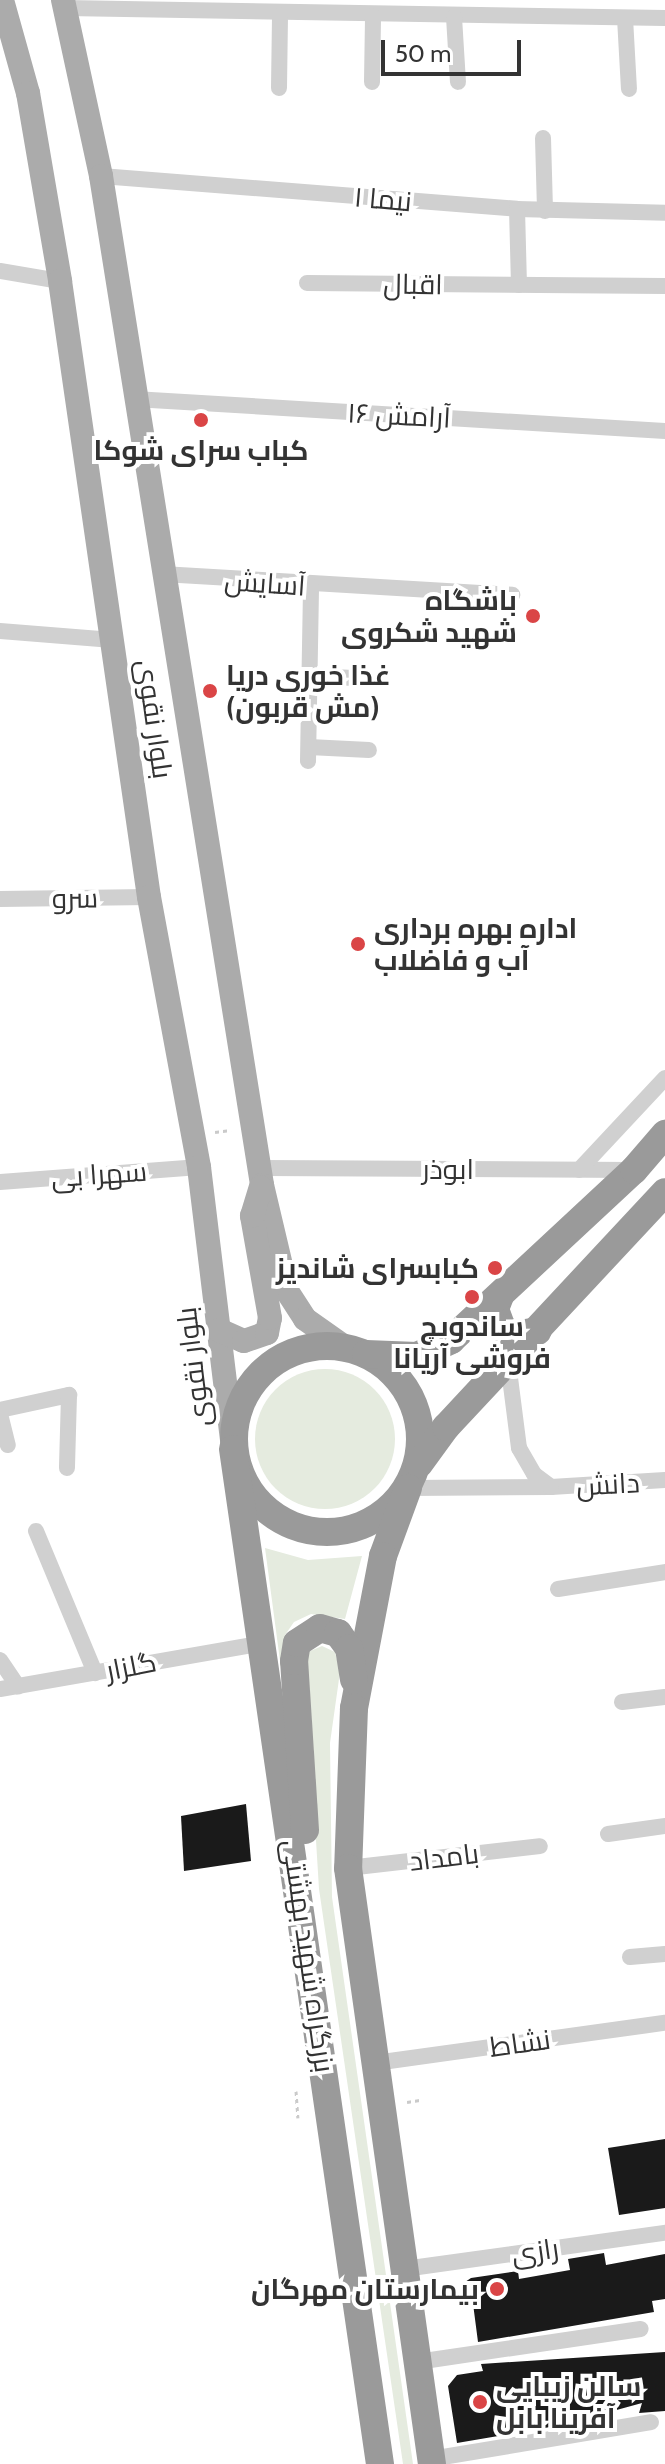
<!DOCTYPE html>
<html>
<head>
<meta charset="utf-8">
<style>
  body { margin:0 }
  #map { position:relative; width:665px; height:2464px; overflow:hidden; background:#fff; font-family:Cabin,Cairo,sans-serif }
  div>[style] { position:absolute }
  .green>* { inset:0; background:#e5ebdf }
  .round { border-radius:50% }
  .building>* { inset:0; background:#1a1a1a }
  .path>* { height:3px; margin-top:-1.5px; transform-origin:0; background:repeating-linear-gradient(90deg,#cacaca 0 4px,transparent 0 8px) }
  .street>* { height:16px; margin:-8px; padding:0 8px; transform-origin:8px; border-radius:8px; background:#d0d0d0 }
  .primary>* { height:24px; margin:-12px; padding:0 12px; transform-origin:12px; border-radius:12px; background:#ababab }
  .highway>* { height:28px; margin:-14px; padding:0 14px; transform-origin:14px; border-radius:14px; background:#9a9a9a }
  .highway>.ring { margin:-14px; padding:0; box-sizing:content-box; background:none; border:28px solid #9a9a9a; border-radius:50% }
  .dots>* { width:22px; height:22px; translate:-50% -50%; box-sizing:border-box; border:4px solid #fff; border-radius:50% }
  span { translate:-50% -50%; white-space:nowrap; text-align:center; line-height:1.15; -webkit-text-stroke:8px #fff; paint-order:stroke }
  .street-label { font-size:28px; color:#333 }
  .poi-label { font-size:28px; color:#333; font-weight:700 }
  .right { translate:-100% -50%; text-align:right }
  .left { translate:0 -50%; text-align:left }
  .scale { position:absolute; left:381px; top:40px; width:140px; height:36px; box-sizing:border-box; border:4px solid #333; border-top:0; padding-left:10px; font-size:24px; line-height:28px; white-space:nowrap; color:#333; -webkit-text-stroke:6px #fff; paint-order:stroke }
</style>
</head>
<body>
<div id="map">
  <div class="green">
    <i class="round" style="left:255px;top:1369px;width:140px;height:140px"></i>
    <i style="clip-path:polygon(265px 1548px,308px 1560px,362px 1556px,345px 1619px,311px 1614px,294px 1622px,285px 1635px,294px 1766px)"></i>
    <i style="clip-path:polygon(322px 1646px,335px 1652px,340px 1672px,330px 1743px,332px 1897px,413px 2464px,403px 2464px,319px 1889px,305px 1662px,308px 1652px)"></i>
  </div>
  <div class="building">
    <i style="clip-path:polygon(246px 1804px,251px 1861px,184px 1871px,181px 1816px)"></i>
    <i style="clip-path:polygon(665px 2139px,665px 2208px,619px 2215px,608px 2148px)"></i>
    <i style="clip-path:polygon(604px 2253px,606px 2265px,665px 2254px,665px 2299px,652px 2301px,654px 2312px,478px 2342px,472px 2296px,464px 2298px,462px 2284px,471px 2278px,518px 2271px,519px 2279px,570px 2270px,568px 2259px)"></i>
    <i style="clip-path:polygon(665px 2352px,665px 2411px,639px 2413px,642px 2403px,562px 2425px,457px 2443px,448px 2386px,457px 2375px,483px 2371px,481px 2364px)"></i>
  </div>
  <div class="path">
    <i style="left:215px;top:1132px;width:16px;rotate:-7deg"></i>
    <i style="left:296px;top:2091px;width:27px;rotate:86deg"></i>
    <i style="left:407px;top:2102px;width:13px;rotate:-9deg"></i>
  </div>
  <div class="street">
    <i style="left:66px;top:8px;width:599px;rotate:0.96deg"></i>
    <i style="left:454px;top:17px;width:65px;rotate:86.5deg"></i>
    <i style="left:625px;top:18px;width:71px;rotate:86.8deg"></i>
    <i style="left:372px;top:82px;width:66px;rotate:-89.1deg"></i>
    <i style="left:279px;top:88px;width:73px;rotate:-89.2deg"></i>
    <i style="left:543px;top:138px;width:73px;rotate:88.4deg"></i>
    <i style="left:101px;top:176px;width:417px;rotate:4.5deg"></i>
    <i style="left:517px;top:209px;width:148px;rotate:1.5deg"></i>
    <i style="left:517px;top:209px;width:76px;rotate:88.5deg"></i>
    <i style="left:0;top:271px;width:61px;rotate:9.5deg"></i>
    <i style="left:307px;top:283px;width:358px;rotate:0.5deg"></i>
    <i style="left:134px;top:399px;width:532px;rotate:3.45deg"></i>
    <i style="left:162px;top:574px;width:351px;rotate:3.4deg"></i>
    <i style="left:0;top:631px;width:113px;rotate:4.6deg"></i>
    <i style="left:310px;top:676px;width:44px;rotate:2.6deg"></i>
    <i style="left:309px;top:747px;width:60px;rotate:2.9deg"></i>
    <i style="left:308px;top:761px;width:174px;rotate:-89deg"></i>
    <i style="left:0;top:899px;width:149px;rotate:-0.8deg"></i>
    <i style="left:262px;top:1168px;width:370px;rotate:0.3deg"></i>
    <i style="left:579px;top:1170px;width:126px;rotate:-46.9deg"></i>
    <i style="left:0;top:1182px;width:200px;rotate:-4.3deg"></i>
    <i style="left:0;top:1410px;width:71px;rotate:-12.3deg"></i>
    <i style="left:69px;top:1395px;width:73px;rotate:91.6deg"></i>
    <i style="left:0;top:1414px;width:32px;rotate:76deg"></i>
    <i style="left:551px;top:1487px;width:114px;rotate:-3.5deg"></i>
    <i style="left:408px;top:1488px;width:143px;rotate:-0.4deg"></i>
    <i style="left:551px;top:1487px;width:21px;rotate:-143deg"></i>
    <i style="left:534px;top:1474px;width:30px;rotate:-120deg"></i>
    <i style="left:519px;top:1448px;width:87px;rotate:-97.3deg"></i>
    <i style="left:36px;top:1531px;width:154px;rotate:67.4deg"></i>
    <i style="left:558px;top:1589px;width:108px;rotate:-9deg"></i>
    <i style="left:0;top:1660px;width:32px;rotate:56deg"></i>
    <i style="left:0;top:1689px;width:267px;rotate:-9.9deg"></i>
    <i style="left:622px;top:1702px;width:43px;rotate:-6.6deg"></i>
    <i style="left:608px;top:1834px;width:58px;rotate:-8deg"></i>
    <i style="left:348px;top:1868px;width:193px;rotate:-6.5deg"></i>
    <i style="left:630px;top:1957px;width:35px;rotate:-5deg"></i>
    <i style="left:375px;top:2063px;width:293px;rotate:-7.9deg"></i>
    <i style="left:404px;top:2269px;width:263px;rotate:-7.9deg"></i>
    <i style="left:417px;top:2362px;width:226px;rotate:-8.4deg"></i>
    <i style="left:431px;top:2459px;width:223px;rotate:-9.5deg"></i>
  </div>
  <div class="primary">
    <i style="left:2px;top:0;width:97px;rotate:74.4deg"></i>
    <i style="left:28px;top:93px;width:191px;rotate:80.3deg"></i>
    <i style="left:60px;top:281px;width:622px;rotate:81.78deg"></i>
    <i style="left:149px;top:897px;width:275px;rotate:79.5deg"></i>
    <i style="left:199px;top:1167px;width:284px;rotate:83.1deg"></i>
    <i style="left:63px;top:0;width:180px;rotate:77.8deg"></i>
    <i style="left:101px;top:176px;width:1022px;rotate:80.93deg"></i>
    <i style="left:262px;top:1185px;width:109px;rotate:76.7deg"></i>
    <i style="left:287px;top:1291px;width:33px;rotate:57deg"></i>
    <i style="left:305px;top:1319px;width:50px;rotate:35.3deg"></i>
    <i style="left:219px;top:1330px;width:27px;rotate:24deg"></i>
    <i style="left:244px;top:1341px;width:24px;rotate:-19deg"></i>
    <i style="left:267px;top:1333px;width:15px;rotate:-79deg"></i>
    <i style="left:270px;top:1318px;width:104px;rotate:-100deg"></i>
    <i style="left:252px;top:1216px;width:30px;rotate:-73deg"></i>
  </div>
  <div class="highway">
    <i style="left:500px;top:1296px;width:14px;rotate:111deg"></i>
    <i style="left:495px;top:1309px;width:20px;rotate:70deg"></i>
    <i style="left:502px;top:1328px;width:13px;rotate:32deg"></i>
    <i style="left:513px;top:1335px;width:25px;rotate:-9deg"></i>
    <i class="ring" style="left:234px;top:1346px;width:158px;height:158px"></i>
    <i style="left:366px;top:1354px;width:51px;rotate:2.2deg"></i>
    <i style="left:417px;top:1356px;width:38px;rotate:-25deg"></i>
    <i style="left:451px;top:1340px;width:250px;rotate:-42.9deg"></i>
    <i style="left:634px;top:1170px;width:48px;rotate:-49.3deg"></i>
    <i style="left:233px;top:1449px;width:1026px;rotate:81.76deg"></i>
    <i style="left:419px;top:1464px;width:46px;rotate:-53.9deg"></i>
    <i style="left:446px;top:1427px;width:321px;rotate:-47deg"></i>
    <i style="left:408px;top:1488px;width:72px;rotate:110.2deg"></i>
    <i style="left:383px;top:1556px;width:155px;rotate:100.8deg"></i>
    <i style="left:354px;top:1708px;width:160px;rotate:92.1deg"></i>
    <i style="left:348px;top:1868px;width:602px;rotate:81.98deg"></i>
    <i style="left:305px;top:1830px;width:169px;rotate:-93.7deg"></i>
    <i style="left:294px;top:1661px;width:18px;rotate:-81deg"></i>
    <i style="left:297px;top:1643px;width:27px;rotate:-33deg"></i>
    <i style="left:320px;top:1628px;width:19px;rotate:16deg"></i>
    <i style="left:338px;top:1633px;width:19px;rotate:54deg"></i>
    <i style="left:349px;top:1648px;width:32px;rotate:81deg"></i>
  </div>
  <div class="dots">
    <i style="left:201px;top:420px;background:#da4546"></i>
    <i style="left:533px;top:616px;background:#da4546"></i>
    <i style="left:210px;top:691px;background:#da4546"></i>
    <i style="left:358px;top:944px;background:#da4546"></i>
    <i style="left:495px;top:1268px;background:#da4546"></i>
    <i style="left:472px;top:1297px;background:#da4546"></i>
    <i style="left:497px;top:2289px;background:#da4546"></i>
    <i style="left:480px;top:2402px;background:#da4546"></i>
  </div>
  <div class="street-label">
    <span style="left:383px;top:199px;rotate:5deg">نیما ۱</span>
    <span style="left:413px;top:284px;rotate:1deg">اقبال</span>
    <span style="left:399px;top:415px;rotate:3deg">آرامش ۱۶</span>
    <span style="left:265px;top:583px;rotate:4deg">آسایش</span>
    <span style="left:155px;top:719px;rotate:82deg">بلوار نقوی</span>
    <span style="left:75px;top:898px;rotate:-1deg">سرو</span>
    <span style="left:448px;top:1169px">ابوذر</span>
    <span style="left:99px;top:1174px;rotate:-4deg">سهرا بی</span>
    <span style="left:193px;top:1367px;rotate:-97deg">بلوار نقوی</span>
    <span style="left:608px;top:1484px;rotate:-3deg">دانش</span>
    <span style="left:131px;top:1666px;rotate:-11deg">گلزار</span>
    <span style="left:444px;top:1857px;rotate:-7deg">بامداد</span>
    <span style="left:309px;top:1956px;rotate:82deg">بزرگراه شهید بهشتی</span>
    <span style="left:520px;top:2043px;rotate:-8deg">نشاط</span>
    <span style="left:535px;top:2251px;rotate:-8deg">رازی</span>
  </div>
  <div class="poi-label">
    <span style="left:201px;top:450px">کباب سرای شوکا</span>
    <span class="right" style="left:517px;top:616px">باشگاه<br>شهید شکروی</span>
    <span class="left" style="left:226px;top:691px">غذا خوری دریا<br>(مش قربون)</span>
    <span class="left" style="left:374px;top:944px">اداره بهره برداری<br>آب و فاضلاب</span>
    <span class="right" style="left:479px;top:1268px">کبابسرای شاندیز</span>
    <span style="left:472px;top:1342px">ساندویچ<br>فروشی آریانا</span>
    <span class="right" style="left:479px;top:2289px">بیمارستان مهرگان</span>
    <span class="left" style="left:496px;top:2402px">سالن زیبایی<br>آفرینا بابل</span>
  </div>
  <div class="scale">50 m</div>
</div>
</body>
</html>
